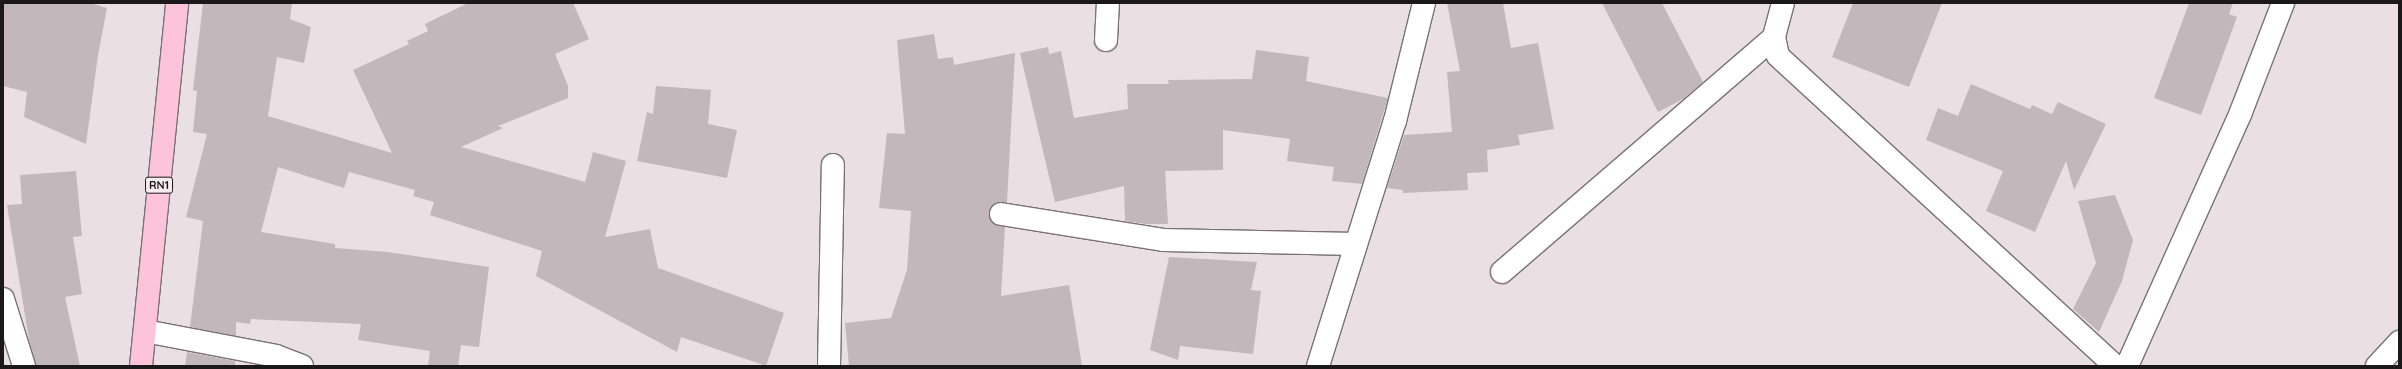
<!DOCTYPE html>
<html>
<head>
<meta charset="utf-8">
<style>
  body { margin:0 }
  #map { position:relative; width:2402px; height:369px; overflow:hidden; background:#eae0e3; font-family:Quicksand,sans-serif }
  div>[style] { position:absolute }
  .building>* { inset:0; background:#c2b8bb }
  .roads { filter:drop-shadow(1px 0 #7a7174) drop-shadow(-1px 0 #7a7174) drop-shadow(0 1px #7a7174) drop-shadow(0 -1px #7a7174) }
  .minor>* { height:22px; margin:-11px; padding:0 11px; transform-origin:11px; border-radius:11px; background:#fff }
  .major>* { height:22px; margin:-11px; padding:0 11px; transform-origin:11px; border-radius:11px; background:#fdc3d8 }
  span { translate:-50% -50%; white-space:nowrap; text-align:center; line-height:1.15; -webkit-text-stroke:3.5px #f7edf0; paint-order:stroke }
  .shield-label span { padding:1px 3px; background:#f7edf0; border:1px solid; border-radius:3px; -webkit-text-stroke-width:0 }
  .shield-label { font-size:11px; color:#1c1819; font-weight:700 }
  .frame { position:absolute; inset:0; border:4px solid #1c1819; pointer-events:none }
</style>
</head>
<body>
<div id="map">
  <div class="building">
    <i style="clip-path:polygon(3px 3px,90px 3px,107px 8px,98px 55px,86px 144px,24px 117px,27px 92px,3px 86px)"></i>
    <i style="clip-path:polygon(203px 3px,292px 3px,290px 19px,311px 27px,304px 63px,277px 57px,268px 116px,392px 153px,353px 70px,409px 44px,407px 41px,428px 31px,425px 24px,468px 3px,573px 3px,589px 39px,555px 54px,568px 86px,568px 98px,498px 126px,503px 128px,461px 147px,585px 182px,593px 152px,626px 161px,605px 237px,650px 229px,658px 268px,784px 313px,766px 366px,681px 337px,677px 352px,536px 276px,542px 251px,430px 215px,434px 202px,413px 196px,415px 190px,349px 172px,344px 188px,278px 167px,261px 232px,335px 244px,335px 248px,388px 252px,489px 267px,479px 347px,461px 345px,458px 366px,428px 366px,430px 351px,358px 340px,361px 324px,251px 319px,250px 324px,236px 322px,236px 336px,190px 327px,203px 221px,186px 217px,207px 134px,193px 132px,197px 91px,193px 90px)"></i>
    <i style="clip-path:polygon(1447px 3px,1503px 3px,1511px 48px,1538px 43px,1554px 129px,1518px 135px,1520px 145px,1487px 150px,1488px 172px,1467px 173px,1468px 190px,1403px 193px,1403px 190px,1387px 188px,1404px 135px,1452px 132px,1447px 72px,1460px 71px)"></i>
    <i style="clip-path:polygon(1602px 3px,1662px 3px,1703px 82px,1683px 99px,1658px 112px)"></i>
    <i style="clip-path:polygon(1853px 3px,1942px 3px,1909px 87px,1832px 57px)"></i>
    <i style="clip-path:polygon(2189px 3px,2233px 3px,2229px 14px,2237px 17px,2201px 115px,2154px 98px)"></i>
    <i style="clip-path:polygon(934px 34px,938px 59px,953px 57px,954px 65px,1015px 53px,1007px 202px,996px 203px,989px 212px,993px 223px,1005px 227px,1001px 296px,1069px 285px,1082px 366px,849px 366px,845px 323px,891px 318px,907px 270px,911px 211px,879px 208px,887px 133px,905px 134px,897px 40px)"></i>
    <i style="clip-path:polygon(1048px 47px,1049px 54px,1061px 51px,1074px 118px,1128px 109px,1127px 84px,1169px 84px,1168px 80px,1252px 79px,1256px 50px,1309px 57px,1306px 81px,1388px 98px,1362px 184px,1332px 181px,1334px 167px,1287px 161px,1290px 139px,1223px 130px,1223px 170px,1165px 171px,1168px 224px,1145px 224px,1125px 221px,1124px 186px,1055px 202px,1020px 53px)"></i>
    <i style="clip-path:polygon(1971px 84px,2030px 109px,2032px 105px,2052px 114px,2058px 102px,2106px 124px,2074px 190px,2066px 161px,2035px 232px,1986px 211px,2003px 171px,1926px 140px,1938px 108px,1958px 116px)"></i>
    <i style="clip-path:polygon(656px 86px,711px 90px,708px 124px,737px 130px,727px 178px,637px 161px,647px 112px,653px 114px)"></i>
    <i style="clip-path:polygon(76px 171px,82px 236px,73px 237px,82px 294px,65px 297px,80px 366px,36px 366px,29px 340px,7px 205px,22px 204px,20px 175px)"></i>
    <i style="clip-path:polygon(2115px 195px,2133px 240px,2122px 281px,2099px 332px,2073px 309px,2096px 263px,2078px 201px)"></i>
    <i style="clip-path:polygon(1169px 257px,1257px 262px,1251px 290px,1261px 291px,1253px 354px,1180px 346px,1178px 360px,1150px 350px)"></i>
    <i style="clip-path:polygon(187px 352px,235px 361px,235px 366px,185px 366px)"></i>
  </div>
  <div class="roads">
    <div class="minor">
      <i style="left:1783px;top:3px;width:35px;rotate:105deg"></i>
      <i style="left:1774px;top:37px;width:19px;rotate:78deg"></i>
      <i style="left:1778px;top:56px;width:458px;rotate:42.6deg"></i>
      <i style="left:1106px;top:40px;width:37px;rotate:-87deg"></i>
      <i style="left:1001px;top:214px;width:164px;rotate:9.1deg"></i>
      <i style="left:1163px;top:240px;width:193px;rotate:1.2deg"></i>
      <i style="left:1502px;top:272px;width:359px;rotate:-40.8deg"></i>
      <i style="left:3px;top:299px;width:70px;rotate:72.6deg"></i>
      <i style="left:145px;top:331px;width:133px;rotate:10.8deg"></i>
      <i style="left:276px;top:356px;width:28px;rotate:21deg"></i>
      <i style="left:829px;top:366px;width:201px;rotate:-88.9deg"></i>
      <i style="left:1318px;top:366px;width:257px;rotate:-72.6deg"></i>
      <i style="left:1395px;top:121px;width:122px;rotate:-76.2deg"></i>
      <i style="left:2127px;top:366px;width:278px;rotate:-65.8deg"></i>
      <i style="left:2241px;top:112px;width:117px;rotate:-68.9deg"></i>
      <i style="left:2377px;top:366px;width:33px;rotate:-47deg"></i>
    </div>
    <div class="major">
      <i style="left:141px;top:366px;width:365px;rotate:-84.3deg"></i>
    </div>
  </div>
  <div class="shield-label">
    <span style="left:159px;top:185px">RN1</span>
  </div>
  <div class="frame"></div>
</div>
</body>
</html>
